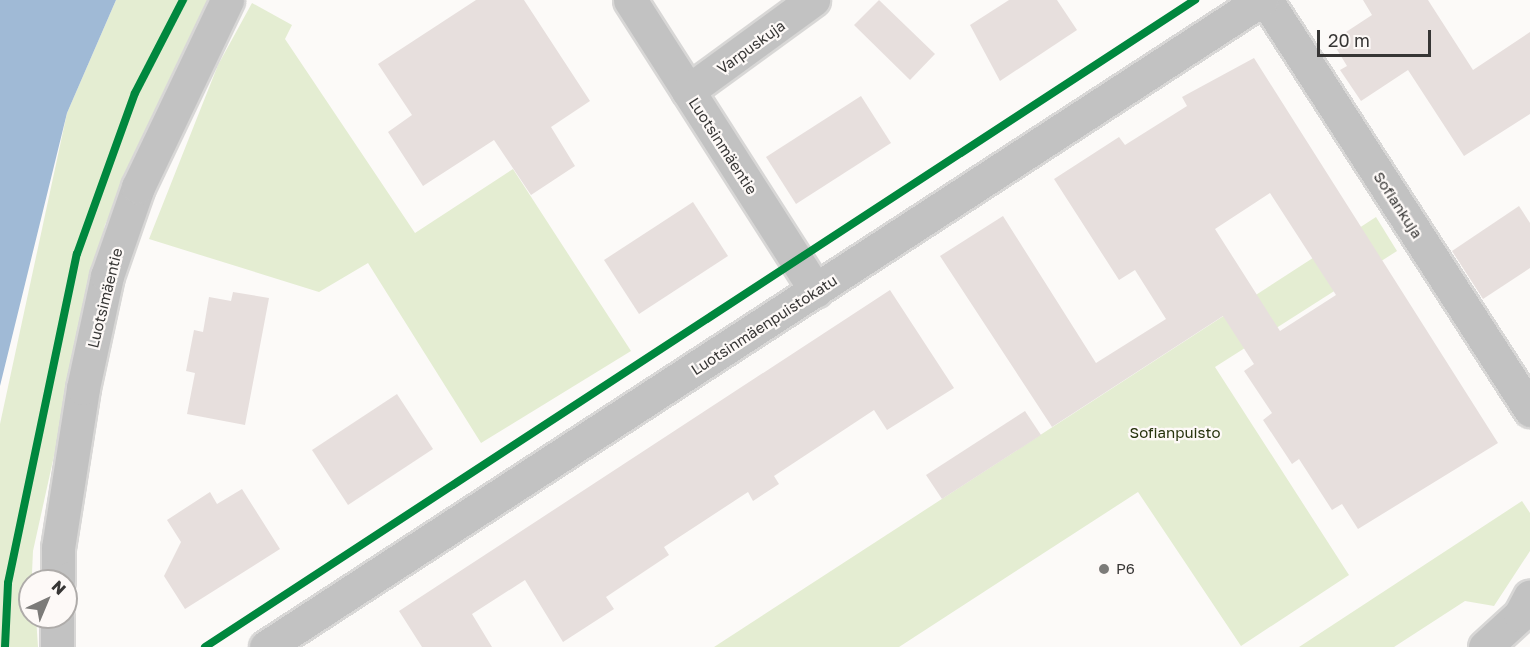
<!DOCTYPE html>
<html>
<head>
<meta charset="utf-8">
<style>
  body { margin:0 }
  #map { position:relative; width:1530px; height:647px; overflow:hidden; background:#fcfaf8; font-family:"Golos Text",sans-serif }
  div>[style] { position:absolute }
  .green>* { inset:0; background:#e4edd2 }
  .water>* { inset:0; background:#a0bad6 }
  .building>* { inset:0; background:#e7dfdd }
  .roads { filter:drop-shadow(2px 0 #d8d7d6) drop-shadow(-2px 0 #d8d7d6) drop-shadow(0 2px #d8d7d6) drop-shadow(0 -2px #d8d7d6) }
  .minor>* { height:33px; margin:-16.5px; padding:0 16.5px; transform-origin:16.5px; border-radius:16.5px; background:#c2c2c2 }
  .cycleway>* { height:8px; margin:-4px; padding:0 4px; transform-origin:4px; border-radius:4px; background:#00873e }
  .dots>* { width:16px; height:16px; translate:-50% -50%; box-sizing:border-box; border:3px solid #fdf9f7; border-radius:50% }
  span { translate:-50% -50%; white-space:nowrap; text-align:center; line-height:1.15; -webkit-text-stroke:4.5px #fdf9f7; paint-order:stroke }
  .street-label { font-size:15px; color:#373635 }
  .park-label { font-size:15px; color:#25320b }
  .poi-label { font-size:15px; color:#373635 }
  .left { translate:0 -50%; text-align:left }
  .north { position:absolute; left:18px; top:569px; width:60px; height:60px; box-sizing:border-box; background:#fdf9f7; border:2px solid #aeaba9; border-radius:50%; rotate:44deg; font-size:16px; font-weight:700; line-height:24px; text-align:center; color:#373635 }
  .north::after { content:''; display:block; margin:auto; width:21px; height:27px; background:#7c7b79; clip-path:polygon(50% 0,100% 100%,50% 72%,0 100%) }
  .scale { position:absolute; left:1317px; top:30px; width:114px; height:27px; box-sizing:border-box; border:3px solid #373635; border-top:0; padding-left:8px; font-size:18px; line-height:21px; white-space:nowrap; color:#373635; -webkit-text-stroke:4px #fdf9f7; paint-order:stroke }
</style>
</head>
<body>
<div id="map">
  <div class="green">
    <i style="clip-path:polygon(116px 0,211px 0,105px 225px,33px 551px,30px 617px,36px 617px,38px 647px,0 647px,0 424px,67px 113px)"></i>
    <i style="clip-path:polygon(252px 3px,292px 25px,285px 39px,415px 233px,513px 169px,631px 351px,481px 443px,368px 263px,319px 292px,149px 239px,218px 65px)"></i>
    <i style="clip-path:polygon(1376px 217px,1397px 251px,1215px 367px,1349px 575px,1241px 646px,1138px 492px,899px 647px,714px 647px)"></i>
    <i style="clip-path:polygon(1522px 501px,1530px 513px,1530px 551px,1494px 606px,1465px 601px,1394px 647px,1299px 647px)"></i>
  </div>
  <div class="water">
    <i style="clip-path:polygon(0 0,116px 0,67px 113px,0 386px)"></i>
  </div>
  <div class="building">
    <i style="clip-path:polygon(476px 0,524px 0,590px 101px,551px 127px,575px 166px,531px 195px,494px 140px,423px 186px,388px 132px,412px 115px,378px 64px)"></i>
    <i style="clip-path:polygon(879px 0,935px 54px,910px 80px,854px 25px)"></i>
    <i style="clip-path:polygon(1009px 0,1057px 0,1077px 30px,1000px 81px,970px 25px)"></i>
    <i style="clip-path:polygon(1363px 0,1428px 0,1473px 70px,1530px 32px,1530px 114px,1464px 156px,1408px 70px,1361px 101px,1340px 70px,1347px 66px,1336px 48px,1350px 38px,1346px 32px,1372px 15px)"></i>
    <i style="clip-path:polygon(evenodd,1254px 58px,1498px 443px,1358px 529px,1342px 504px,1332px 510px,1299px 459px,1292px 464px,1263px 420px,1272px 413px,1244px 371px,1254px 364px,1223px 316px,1052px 427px,940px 256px,1003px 216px,1096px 363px,1166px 319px,1135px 270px,1119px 280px,1054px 179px,1119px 137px,1125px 145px,1187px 106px,1182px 97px,1254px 58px,1270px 193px,1336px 295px,1280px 331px,1215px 229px,1270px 193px)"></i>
    <i style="clip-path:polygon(861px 96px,891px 143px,796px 204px,766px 157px)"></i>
    <i style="clip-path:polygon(693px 202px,728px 256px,639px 314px,604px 260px)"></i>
    <i style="clip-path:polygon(1519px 206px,1530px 223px,1530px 268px,1483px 299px,1452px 251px)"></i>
    <i style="clip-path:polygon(890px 290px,954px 388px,887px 430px,874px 410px,774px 476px,779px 484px,753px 501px,748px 492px,664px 547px,669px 555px,606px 597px,614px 609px,563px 642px,525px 580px,472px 614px,492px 647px,422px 647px,399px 611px)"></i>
    <i style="clip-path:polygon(233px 292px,269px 298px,245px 425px,187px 414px,195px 373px,186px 371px,194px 330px,203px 332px,209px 297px,231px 301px)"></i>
    <i style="clip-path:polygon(397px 394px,433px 449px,348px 505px,312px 450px)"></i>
    <i style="clip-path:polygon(1025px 411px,1041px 435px,942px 499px,926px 475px)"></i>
    <i style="clip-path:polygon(242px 489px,280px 549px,185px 609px,164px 576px,181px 542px,167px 520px,210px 492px,217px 504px)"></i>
  </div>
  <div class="roads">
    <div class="minor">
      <i style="left:630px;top:0;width:345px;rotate:57.4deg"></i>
      <i style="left:1266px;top:0;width:488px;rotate:57.2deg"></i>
      <i style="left:688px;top:91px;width:155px;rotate:-36.1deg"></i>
      <i style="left:58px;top:581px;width:33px;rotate:-90deg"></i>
      <i style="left:58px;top:548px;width:162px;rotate:-81.1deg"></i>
      <i style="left:83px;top:388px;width:115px;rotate:-77.9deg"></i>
      <i style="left:107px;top:276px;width:94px;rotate:-70.8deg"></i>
      <i style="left:138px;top:187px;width:207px;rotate:-64.5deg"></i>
      <i style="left:57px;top:647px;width:30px;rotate:-90deg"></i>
      <i style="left:266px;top:647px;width:1187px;rotate:-33.03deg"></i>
      <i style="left:1485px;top:647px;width:47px;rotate:-42.4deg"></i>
      <i style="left:1520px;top:615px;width:21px;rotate:-62deg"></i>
    </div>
  </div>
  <div class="cycleway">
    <i style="left:5px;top:647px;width:64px;rotate:-87.3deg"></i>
    <i style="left:8px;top:583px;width:336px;rotate:-78.2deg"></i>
    <i style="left:77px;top:254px;width:171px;rotate:-70.2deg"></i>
    <i style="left:135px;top:93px;width:105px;rotate:-62.7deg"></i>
    <i style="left:205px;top:647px;width:1183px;rotate:-33.17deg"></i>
  </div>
  <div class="dots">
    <i style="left:1104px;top:569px;background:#7c7b79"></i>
  </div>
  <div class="street-label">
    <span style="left:751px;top:47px;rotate:-36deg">Varpuskuja</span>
    <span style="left:723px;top:146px;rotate:57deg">Luotsinmäentie</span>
    <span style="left:1398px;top:205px;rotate:57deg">Sofiankuja</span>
    <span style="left:105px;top:298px;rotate:-76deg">Luotsimäentie</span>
    <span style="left:764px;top:325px;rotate:-33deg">Luotsinmäenpuistokatu</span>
  </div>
  <div class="park-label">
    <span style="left:1175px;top:433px">Sofianpuisto</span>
  </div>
  <div class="poi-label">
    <span class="left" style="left:1116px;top:569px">P6</span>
  </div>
  <div class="north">N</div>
  <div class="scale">20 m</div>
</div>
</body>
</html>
